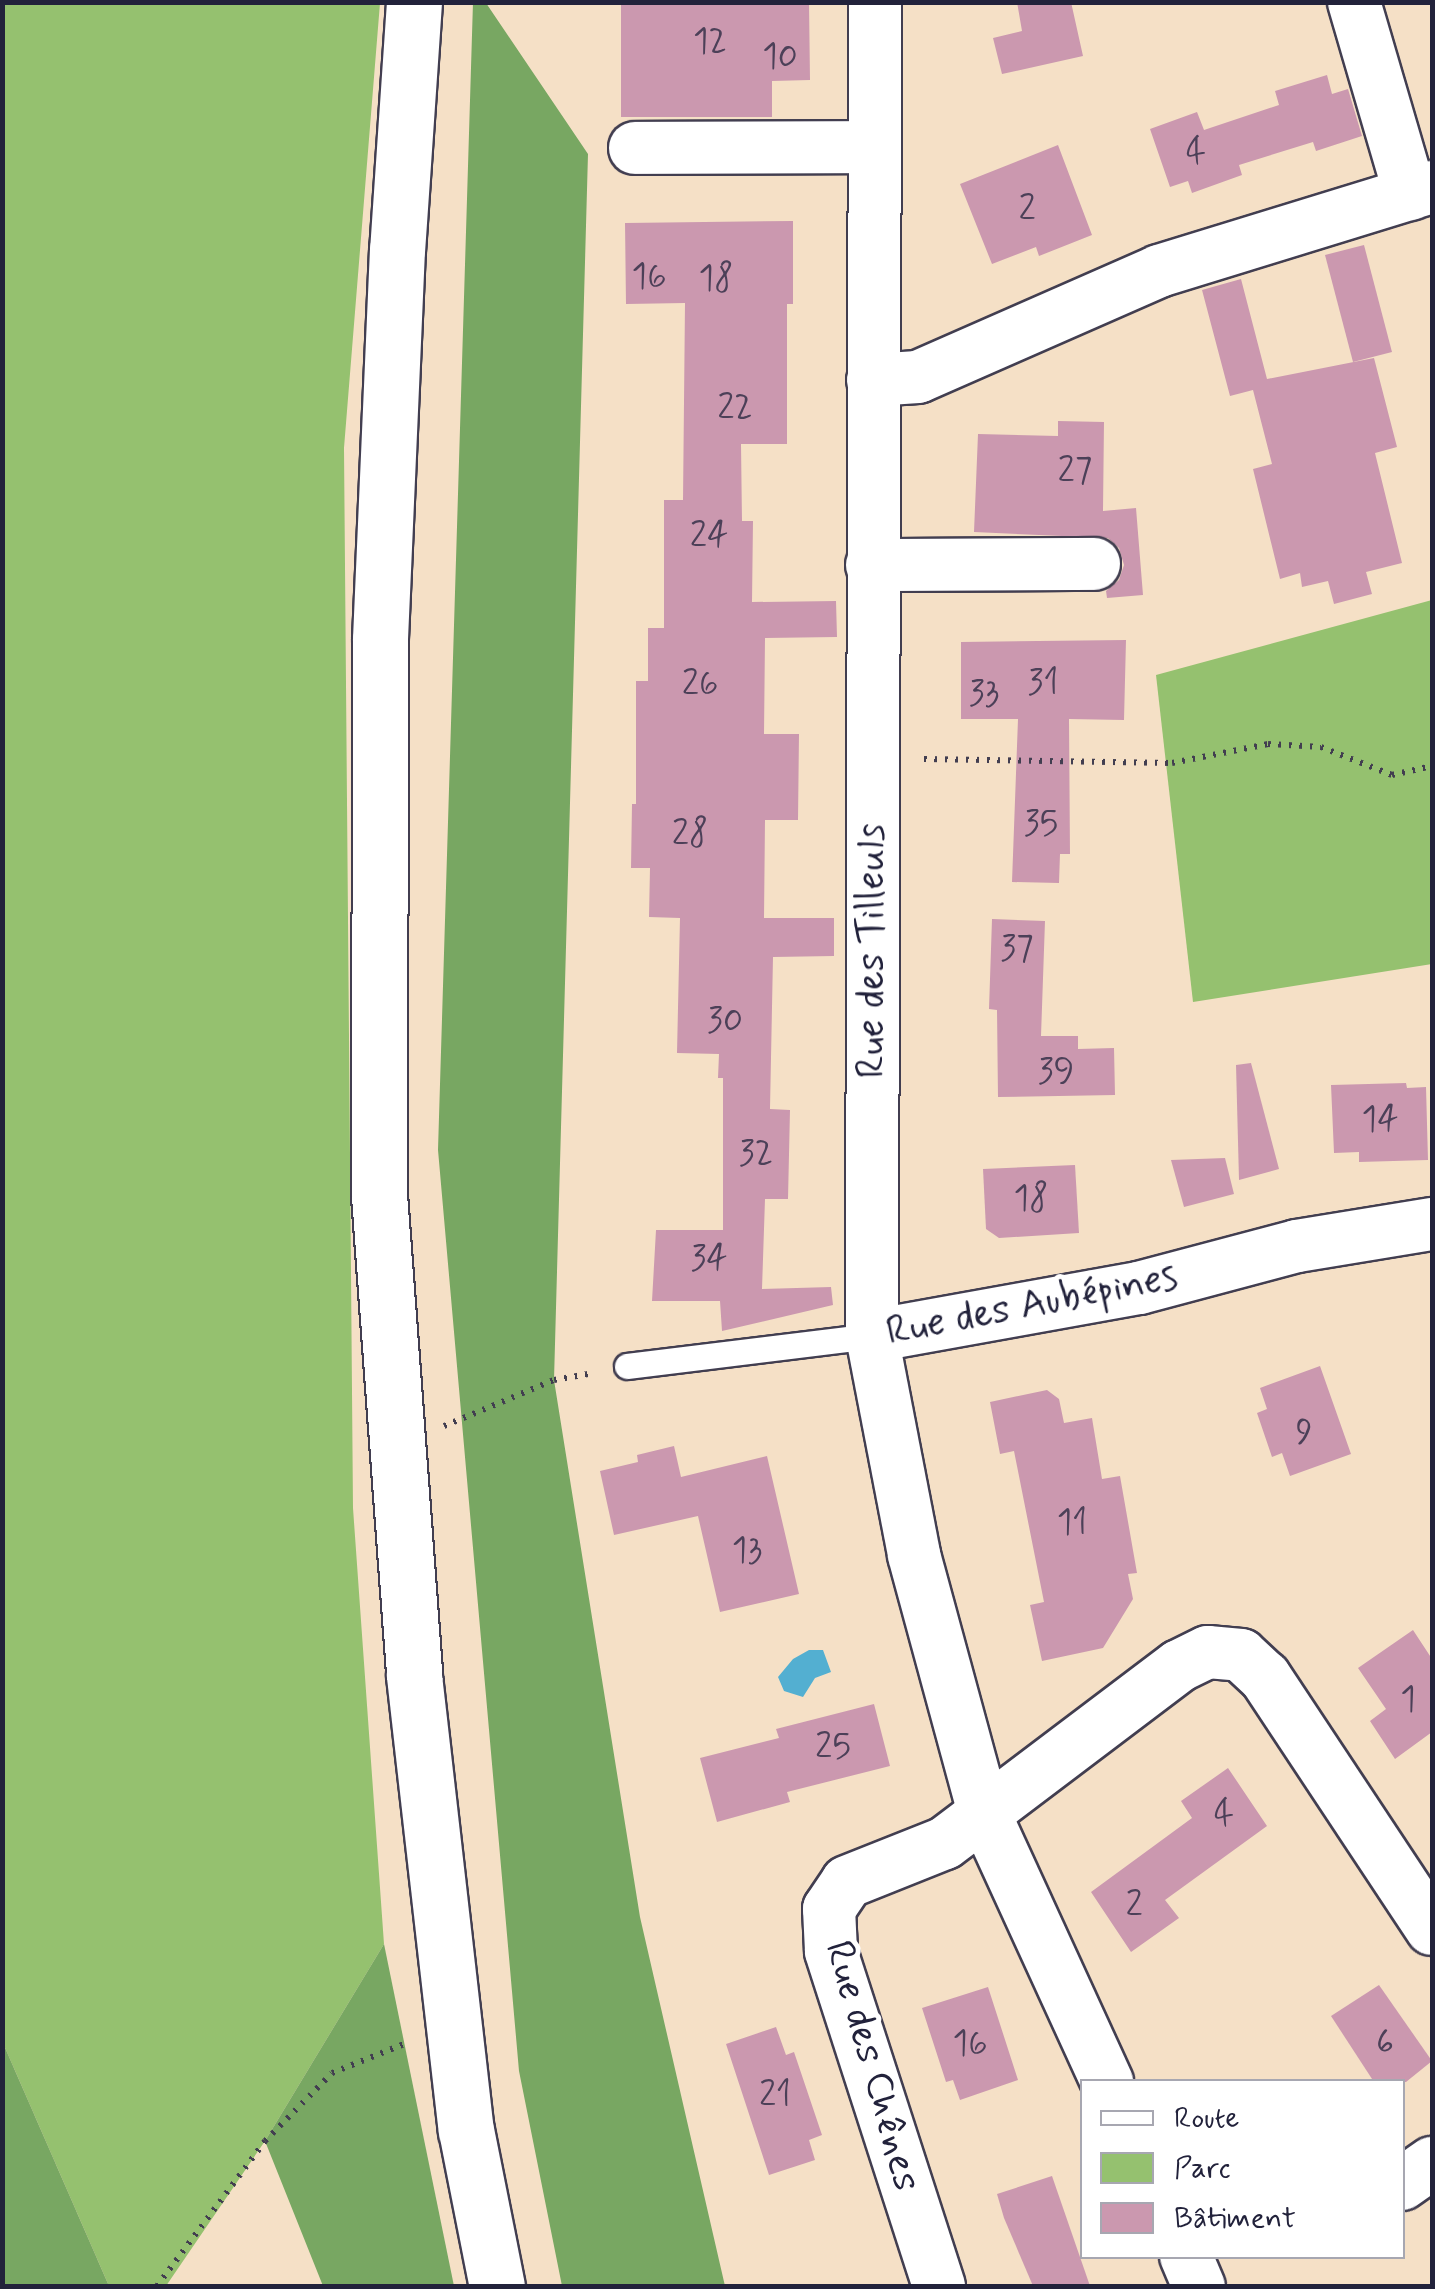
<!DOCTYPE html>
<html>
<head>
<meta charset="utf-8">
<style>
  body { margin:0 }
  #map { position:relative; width:1435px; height:2289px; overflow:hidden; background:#f5e0c6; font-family:Mynerve,sans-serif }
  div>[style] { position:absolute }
  .green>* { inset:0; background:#95c16f }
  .forest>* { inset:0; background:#78a762 }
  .water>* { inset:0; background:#53afd1 }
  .building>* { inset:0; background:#cb98af }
  .path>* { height:6px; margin-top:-3px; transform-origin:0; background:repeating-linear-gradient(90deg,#423e50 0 2.5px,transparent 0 10.5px) }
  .roads { filter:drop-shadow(2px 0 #423e50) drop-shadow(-2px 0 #423e50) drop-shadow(0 2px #423e50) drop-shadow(0 -2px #423e50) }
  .service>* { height:25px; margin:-12.5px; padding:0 12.5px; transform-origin:12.5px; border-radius:12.5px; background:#fff }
  .minor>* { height:52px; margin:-26px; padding:0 26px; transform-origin:26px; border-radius:26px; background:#fff }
  .secondary>* { height:55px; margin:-27.5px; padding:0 27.5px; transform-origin:27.5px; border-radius:27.5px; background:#fff }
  span { translate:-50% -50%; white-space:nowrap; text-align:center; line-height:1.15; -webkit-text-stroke:10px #fff; paint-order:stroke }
  .number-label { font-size:35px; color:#4c4058 }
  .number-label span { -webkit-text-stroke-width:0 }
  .street-label { font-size:40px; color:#22223b }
  .frame { position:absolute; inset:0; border:5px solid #22223b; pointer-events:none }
  .legend { position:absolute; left:1080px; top:2079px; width:325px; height:180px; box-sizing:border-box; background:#fff; border:2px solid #a7a7b1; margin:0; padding:12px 18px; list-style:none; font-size:30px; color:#22223b }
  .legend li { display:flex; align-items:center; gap:20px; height:50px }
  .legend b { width:50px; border:2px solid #a7a7b1 }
</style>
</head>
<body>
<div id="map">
  <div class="green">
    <i style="clip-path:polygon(2px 3px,380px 3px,344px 448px,353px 1508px,384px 1944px,265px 2141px,166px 2286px,109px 2286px,3px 2043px)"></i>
    <i style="clip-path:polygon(1432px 600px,1432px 964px,1193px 1002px,1156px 675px)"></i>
  </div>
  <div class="forest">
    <i style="clip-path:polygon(473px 2px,486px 3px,588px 154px,554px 1380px,640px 1917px,725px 2286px,562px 2286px,519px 2071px,438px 1150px)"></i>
    <i style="clip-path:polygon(384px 1944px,454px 2286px,323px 2286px,265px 2141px)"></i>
    <i style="clip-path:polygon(2px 2043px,3px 2043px,109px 2286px,3px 2286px)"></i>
  </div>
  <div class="water">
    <i style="clip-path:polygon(809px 1650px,823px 1650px,831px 1672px,815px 1678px,803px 1697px,784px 1691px,778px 1677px,793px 1659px)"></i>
  </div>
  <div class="building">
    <i style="clip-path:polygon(621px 2px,809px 2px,810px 80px,772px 81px,772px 117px,621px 117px)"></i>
    <i style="clip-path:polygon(1017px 2px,1071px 2px,1083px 56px,1002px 74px,993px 38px,1022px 31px)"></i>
    <i style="clip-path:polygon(1327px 75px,1332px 94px,1348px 89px,1362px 136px,1316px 151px,1313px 142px,1239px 165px,1242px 175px,1192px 193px,1188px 181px,1170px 187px,1150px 129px,1197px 112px,1204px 130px,1279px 105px,1275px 91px)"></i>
    <i style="clip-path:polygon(1058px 145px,1092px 235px,1039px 256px,1036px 247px,992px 264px,960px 184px)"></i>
    <i style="clip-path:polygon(793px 221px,793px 304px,787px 304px,787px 444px,741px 444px,742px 521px,753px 521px,752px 602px,836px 601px,837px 637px,765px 638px,764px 734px,799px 734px,798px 820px,765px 820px,764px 918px,834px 918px,834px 956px,773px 957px,770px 1109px,790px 1110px,788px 1199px,765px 1199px,762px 1289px,831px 1287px,833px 1305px,722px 1331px,720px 1301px,652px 1301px,656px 1230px,723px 1230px,723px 1078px,718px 1078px,719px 1054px,677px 1053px,680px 918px,649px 917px,650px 868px,631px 868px,632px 804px,636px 804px,636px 681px,648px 681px,648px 628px,664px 628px,664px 500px,683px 500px,685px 303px,626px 304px,625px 223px)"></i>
    <i style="clip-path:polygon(1364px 245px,1392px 352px,1353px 362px,1325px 255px)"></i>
    <i style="clip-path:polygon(1241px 279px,1267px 379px,1374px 358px,1397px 447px,1375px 453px,1402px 563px,1366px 572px,1372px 594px,1334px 604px,1328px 581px,1302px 587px,1300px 573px,1280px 579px,1253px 469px,1272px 464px,1253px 390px,1230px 396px,1202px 290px)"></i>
    <i style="clip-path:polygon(1058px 421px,1104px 422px,1103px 511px,1136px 508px,1143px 595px,1107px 598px,1106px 591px,1119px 580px,1124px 565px,1119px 548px,1108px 538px,974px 532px,978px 434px,1058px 436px)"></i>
    <i style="clip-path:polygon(1126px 640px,1124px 720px,1069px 719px,1070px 854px,1060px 854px,1059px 883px,1012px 882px,1018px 719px,961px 719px,961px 642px)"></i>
    <i style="clip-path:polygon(992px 919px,1045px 921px,1041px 1036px,1078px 1036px,1078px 1049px,1114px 1048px,1115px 1095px,998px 1097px,997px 1010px,989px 1009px)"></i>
    <i style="clip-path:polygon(1251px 1063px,1279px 1169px,1239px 1180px,1236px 1065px)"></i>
    <i style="clip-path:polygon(1406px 1083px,1407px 1088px,1426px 1087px,1428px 1160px,1359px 1162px,1359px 1152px,1334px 1153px,1331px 1085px)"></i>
    <i style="clip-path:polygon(1225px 1158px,1234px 1194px,1184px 1207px,1171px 1160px)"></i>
    <i style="clip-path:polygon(1075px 1165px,1079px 1233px,999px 1238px,986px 1229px,983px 1169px)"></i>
    <i style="clip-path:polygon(1320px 1366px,1351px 1454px,1290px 1476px,1282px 1453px,1272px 1457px,1257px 1413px,1267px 1409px,1260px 1388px)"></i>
    <i style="clip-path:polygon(1047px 1390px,1059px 1399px,1064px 1423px,1092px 1418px,1102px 1479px,1120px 1476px,1137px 1573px,1128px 1574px,1133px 1599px,1103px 1648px,1042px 1661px,1030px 1605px,1044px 1602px,1014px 1451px,1000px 1454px,990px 1402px)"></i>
    <i style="clip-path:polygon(674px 1446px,681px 1477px,767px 1456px,799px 1594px,720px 1612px,698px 1516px,614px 1535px,600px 1471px,638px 1462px,637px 1455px)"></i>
    <i style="clip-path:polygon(1413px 1630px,1432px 1659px,1432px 1732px,1395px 1759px,1370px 1721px,1386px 1709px,1358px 1668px)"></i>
    <i style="clip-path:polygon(874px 1704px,890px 1766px,787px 1792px,790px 1802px,717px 1822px,700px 1758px,779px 1738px,776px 1729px)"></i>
    <i style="clip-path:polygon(1228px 1768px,1267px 1826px,1165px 1900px,1179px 1918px,1131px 1952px,1091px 1892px,1192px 1818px,1181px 1801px)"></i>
    <i style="clip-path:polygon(1379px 1985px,1432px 2061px,1406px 2082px,1374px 2082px,1331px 2016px)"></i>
    <i style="clip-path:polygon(988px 1987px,1018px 2080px,960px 2100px,953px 2080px,946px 2082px,922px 2008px)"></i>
    <i style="clip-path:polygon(776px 2027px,786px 2055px,794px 2052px,822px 2135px,809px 2140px,815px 2160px,769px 2175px,726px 2044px)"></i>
    <i style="clip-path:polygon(1052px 2176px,1090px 2286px,1033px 2286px,1004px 2218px,997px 2194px)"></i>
  </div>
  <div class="path">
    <i style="left:924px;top:759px;width:248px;rotate:0.9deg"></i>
    <i style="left:1172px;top:763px;width:98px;rotate:-11.2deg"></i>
    <i style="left:1268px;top:744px;width:53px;rotate:3.2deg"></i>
    <i style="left:1321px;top:747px;width:76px;rotate:21.5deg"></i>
    <i style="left:1392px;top:775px;width:41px;rotate:-12.7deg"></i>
    <i style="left:444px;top:1426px;width:119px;rotate:-22.7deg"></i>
    <i style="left:554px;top:1380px;width:39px;rotate:-10deg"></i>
    <i style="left:157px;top:2286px;width:181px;rotate:-53.3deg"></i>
    <i style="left:265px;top:2141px;width:95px;rotate:-45.4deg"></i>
    <i style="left:332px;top:2073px;width:78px;rotate:-21.9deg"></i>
  </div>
  <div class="roads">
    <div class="service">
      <i style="left:627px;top:1366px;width:247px;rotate:-7deg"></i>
    </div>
    <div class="minor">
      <i style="left:875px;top:2px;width:1334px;rotate:90.13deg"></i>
      <i style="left:872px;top:1336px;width:223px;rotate:79.1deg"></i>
      <i style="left:914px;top:1555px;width:267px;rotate:74.8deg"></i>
      <i style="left:984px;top:1813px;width:296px;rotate:65.4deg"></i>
      <i style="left:1354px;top:2px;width:200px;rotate:73.7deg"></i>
      <i style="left:635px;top:148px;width:239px;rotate:-0.2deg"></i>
      <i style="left:873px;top:380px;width:45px;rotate:-3.8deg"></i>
      <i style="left:918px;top:377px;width:263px;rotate:-23.7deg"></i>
      <i style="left:1159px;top:271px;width:286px;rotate:-17.1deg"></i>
      <i style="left:872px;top:565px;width:222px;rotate:-0.3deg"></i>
      <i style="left:872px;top:1336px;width:271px;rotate:-10.2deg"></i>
      <i style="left:1139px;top:1288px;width:163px;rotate:-14.9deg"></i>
      <i style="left:1297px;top:1246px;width:137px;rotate:-9.3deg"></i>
      <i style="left:1402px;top:2184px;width:37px;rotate:-35deg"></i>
      <i style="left:1186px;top:2256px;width:33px;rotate:67deg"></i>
      <i style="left:939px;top:2286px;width:352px;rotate:-107.9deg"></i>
      <i style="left:831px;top:1951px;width:42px;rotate:-92.7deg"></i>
      <i style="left:829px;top:1909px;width:32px;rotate:-56deg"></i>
      <i style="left:847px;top:1882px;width:105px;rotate:-21.7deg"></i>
      <i style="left:945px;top:1843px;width:293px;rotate:-37.1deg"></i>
      <i style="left:1179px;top:1666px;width:32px;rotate:-26deg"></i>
      <i style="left:1208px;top:1652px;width:33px;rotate:5deg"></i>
      <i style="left:1241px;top:1655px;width:33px;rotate:43deg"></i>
      <i style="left:1265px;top:1677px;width:302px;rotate:56.5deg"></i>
    </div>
    <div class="secondary">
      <i style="left:414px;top:2px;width:248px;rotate:93.9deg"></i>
      <i style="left:397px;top:249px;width:391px;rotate:92.5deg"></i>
      <i style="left:380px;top:640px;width:555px;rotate:90.1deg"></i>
      <i style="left:379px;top:1195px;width:482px;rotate:85.8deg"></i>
      <i style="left:414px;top:1676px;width:457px;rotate:83.5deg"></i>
      <i style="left:466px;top:2130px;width:159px;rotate:78.8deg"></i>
    </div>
  </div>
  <div class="number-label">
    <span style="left:710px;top:42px">12</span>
    <span style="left:780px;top:57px">10</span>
    <span style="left:1196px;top:152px">4</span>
    <span style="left:1027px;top:209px">2</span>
    <span style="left:649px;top:277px">16</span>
    <span style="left:716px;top:279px">18</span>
    <span style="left:735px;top:408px">22</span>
    <span style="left:1075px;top:471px">27</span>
    <span style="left:709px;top:536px">24</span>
    <span style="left:1043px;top:683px">31</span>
    <span style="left:700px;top:684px">26</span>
    <span style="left:984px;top:694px">33</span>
    <span style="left:1041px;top:824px">35</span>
    <span style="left:690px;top:834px">28</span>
    <span style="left:1017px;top:949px">37</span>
    <span style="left:725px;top:1021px">30</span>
    <span style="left:1056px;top:1072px">39</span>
    <span style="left:1380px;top:1120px">14</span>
    <span style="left:756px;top:1154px">32</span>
    <span style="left:1031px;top:1199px">18</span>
    <span style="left:709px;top:1259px">34</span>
    <span style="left:1304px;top:1433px">9</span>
    <span style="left:1072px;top:1523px">11</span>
    <span style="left:747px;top:1551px">13</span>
    <span style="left:1408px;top:1700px">1</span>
    <span style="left:833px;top:1747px">25</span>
    <span style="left:1224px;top:1814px">4</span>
    <span style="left:1134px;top:1905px">2</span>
    <span style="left:1385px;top:2043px">6</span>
    <span style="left:970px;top:2044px">16</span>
    <span style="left:775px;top:2095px">21</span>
  </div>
  <div class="street-label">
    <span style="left:872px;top:951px;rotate:-90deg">Rue des Tilleuls</span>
    <span style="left:1032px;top:1305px;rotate:-11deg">Rue des Aubépines</span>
    <span style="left:872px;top:2066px;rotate:74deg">Rue des Chênes</span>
  </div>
  <div class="frame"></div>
  <ul class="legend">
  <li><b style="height:12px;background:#fff"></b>Route</li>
  <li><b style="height:28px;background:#95c16f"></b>Parc</li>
  <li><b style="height:28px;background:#cb98af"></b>Bâtiment</li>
  </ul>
</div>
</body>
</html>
